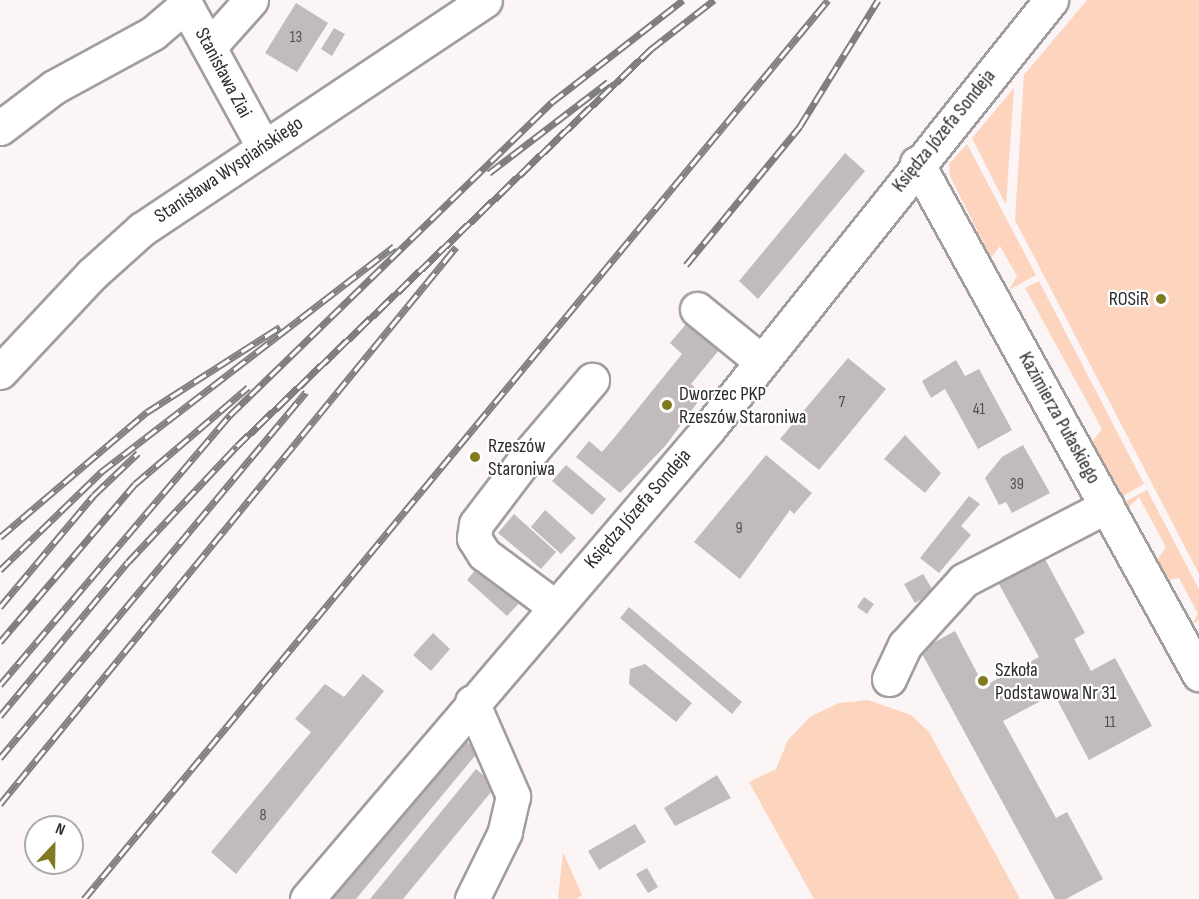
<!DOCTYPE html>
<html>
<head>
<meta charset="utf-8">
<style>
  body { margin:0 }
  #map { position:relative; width:1199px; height:899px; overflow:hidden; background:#fbf5f6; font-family:"Sofia Sans Condensed",sans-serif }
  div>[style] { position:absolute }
  .green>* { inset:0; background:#fdd4be }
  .building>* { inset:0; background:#c1bcbb }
  .roads { filter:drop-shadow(2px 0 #a29d9e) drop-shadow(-2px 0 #a29d9e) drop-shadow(0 2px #a29d9e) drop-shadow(0 -2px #a29d9e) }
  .minor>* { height:33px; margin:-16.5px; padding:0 16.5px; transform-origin:16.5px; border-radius:16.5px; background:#fff }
  .rail>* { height:7px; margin-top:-3.5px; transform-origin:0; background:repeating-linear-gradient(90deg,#fff 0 14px,#817e7e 0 28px); box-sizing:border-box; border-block:2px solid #817e7e }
  .dots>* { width:16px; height:16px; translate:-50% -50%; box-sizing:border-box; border:3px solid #fff; border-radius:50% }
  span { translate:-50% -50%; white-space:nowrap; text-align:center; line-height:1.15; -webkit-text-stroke:4.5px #fff; paint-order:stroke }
  .number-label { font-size:16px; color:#524f4f }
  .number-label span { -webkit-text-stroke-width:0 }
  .street-label { font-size:20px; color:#2d2b2b }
  .poi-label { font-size:20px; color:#2d2b2b }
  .right { translate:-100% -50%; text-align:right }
  .left { translate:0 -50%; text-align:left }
  .north { position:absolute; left:24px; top:815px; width:60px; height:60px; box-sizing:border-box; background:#fff; border:2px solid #abaaaa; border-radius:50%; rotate:22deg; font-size:16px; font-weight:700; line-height:24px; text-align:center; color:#2d2b2b }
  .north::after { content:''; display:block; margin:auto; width:21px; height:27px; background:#807b21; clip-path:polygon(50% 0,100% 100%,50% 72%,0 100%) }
</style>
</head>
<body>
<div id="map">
  <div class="green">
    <i style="clip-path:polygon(1087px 0,1199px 0,1199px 574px,1015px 220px,1024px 75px)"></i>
    <i style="clip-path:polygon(1014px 88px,1006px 205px,972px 138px)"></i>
    <i style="clip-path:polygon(967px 144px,1036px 275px,1009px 290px,1017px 276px,1000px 246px,991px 258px,950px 176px,949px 164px)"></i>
    <i style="clip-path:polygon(1039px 281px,1144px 484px,1121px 497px,1092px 442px,1102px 429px,1025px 288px)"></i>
    <i style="clip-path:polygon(1147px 490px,1199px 589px,1199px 620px,1191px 625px,1198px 614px,1179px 578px,1167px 580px,1157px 560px,1166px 547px,1139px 497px,1127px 509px,1124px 502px)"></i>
    <i style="clip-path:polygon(868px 700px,911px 715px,929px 732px,1020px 899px,814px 899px,749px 782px,776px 769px,788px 740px,810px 717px,839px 703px)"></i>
    <i style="clip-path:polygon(563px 852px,582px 895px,577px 899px,558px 899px)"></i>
  </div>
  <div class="building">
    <i style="clip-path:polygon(296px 3px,328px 23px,297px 72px,265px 53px)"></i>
    <i style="clip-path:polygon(334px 28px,345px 34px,332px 56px,321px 49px)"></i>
    <i style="clip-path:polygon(845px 153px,865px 171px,758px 299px,739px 281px)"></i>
    <i style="clip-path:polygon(687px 323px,719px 350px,691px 384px,703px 395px,666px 445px,620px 493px,576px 457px,589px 441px,602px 452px,614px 438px,682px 354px,670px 343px)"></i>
    <i style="clip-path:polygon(848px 358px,886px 389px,819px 470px,780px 439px)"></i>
    <i style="clip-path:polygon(956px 360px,965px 376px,979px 369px,1012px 430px,978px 449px,945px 389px,931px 398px,922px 381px)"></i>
    <i style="clip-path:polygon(905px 435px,941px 473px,925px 493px,884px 459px)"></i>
    <i style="clip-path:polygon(1023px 445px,1050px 493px,1012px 513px,1006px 502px,999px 505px,985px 478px,1002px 457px)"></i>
    <i style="clip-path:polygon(766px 455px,812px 493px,794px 514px,790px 510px,740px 579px,694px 542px)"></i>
    <i style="clip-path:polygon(566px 465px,606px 499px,592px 515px,552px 481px)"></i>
    <i style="clip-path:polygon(969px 496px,980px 504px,961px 526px,971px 535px,939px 573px,920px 558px)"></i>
    <i style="clip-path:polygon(545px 510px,576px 538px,561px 554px,531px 527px)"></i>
    <i style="clip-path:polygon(514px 514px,556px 552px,541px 569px,498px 533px)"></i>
    <i style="clip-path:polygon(1040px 550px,1085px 633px,1074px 639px,1091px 671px,1115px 658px,1152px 726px,1089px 760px,1054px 694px,1003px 721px,1056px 818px,1067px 812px,1103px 879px,1066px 899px,1055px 899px,920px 650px,955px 631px,984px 686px,1039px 657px,994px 575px)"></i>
    <i style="clip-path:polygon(480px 564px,521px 601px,507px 616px,467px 580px)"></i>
    <i style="clip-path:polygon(923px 574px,934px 592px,915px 603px,904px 584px)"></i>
    <i style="clip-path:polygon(864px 597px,874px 604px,867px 614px,857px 607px)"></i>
    <i style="clip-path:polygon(629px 607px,742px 702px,732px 714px,620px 618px)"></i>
    <i style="clip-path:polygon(433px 633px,450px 649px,431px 671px,413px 655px)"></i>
    <i style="clip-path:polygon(645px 664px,692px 703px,676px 722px,629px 684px,630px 669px)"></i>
    <i style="clip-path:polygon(363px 674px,384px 691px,236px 874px,211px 852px,311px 732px,295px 719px,325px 684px,344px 697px)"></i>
    <i style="clip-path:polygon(462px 738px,479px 751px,356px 899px,328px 899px)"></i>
    <i style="clip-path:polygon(476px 769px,496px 786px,403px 899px,370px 899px)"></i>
    <i style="clip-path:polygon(717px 775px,731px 798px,675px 826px,664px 808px)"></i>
    <i style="clip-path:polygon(635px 824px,646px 842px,599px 870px,588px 851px)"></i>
    <i style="clip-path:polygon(647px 868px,658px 887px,648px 893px,636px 874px)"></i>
  </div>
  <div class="roads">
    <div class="minor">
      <i style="left:183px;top:0;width:166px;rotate:61.3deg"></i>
      <i style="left:209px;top:47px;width:63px;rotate:-48.2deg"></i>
      <i style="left:0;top:128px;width:68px;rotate:-37.2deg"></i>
      <i style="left:54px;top:87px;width:113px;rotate:-28.6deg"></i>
      <i style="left:153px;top:33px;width:43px;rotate:-40.3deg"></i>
      <i style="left:917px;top:163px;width:584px;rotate:61.11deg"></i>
      <i style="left:697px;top:309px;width:82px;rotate:39.1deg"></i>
      <i style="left:0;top:372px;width:134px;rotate:-46.8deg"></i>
      <i style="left:92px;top:274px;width:67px;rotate:-42deg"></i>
      <i style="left:142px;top:229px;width:412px;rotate:-33.7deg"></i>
      <i style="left:554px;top:606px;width:87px;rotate:-143.4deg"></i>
      <i style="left:484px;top:554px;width:19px;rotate:-122deg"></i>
      <i style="left:474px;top:538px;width:14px;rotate:-82deg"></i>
      <i style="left:476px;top:524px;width:94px;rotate:-52.8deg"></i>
      <i style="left:533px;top:449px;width:91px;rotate:-49.5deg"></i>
      <i style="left:889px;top:679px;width:38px;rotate:-65deg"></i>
      <i style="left:905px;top:645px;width:88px;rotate:-47.8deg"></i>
      <i style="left:964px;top:580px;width:161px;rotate:-27.4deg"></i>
      <i style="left:472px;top:702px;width:103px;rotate:66.4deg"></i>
      <i style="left:513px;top:796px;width:37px;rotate:103deg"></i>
      <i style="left:505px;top:832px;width:75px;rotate:116.2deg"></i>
      <i style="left:307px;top:899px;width:619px;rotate:-49.52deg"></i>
      <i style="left:709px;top:428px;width:548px;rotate:-51.37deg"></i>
    </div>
  </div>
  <div class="rail">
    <i style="left:489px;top:173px;width:150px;rotate:-37.4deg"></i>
    <i style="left:686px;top:265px;width:180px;rotate:-50.6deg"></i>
    <i style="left:800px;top:126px;width:148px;rotate:-58.2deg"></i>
    <i style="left:0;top:537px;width:193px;rotate:-40.4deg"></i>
    <i style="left:147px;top:412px;width:158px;rotate:-32.6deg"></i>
    <i style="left:0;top:570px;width:141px;rotate:-44.1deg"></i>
    <i style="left:101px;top:472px;width:370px;rotate:-37.6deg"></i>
    <i style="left:0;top:607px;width:146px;rotate:-50deg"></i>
    <i style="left:94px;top:495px;width:61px;rotate:-43.7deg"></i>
    <i style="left:0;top:642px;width:208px;rotate:-49.5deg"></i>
    <i style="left:135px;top:484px;width:149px;rotate:-40.6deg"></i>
    <i style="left:0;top:685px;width:355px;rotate:-49.6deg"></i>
    <i style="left:230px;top:415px;width:449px;rotate:-44.2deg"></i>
    <i style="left:552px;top:102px;width:166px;rotate:-37.9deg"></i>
    <i style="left:0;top:716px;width:200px;rotate:-50.3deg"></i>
    <i style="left:128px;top:562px;width:159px;rotate:-46.8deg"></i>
    <i style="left:237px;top:446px;width:574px;rotate:-43.8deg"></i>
    <i style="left:651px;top:49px;width:80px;rotate:-37.9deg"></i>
    <i style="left:0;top:758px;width:477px;rotate:-50.1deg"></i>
    <i style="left:0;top:804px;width:720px;rotate:-50.69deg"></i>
    <i style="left:84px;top:899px;width:1167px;rotate:-50.39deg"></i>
  </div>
  <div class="dots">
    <i style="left:1161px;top:299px;background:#807b21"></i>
    <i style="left:667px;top:405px;background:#807b21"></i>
    <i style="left:475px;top:457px;background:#807b21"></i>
    <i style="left:983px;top:681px;background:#807b21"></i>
  </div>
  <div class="number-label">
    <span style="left:296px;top:38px">13</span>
    <span style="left:842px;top:403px">7</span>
    <span style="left:979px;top:410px">41</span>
    <span style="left:1017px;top:485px">39</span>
    <span style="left:739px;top:529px">9</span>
    <span style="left:1110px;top:723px">11</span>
    <span style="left:263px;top:816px">8</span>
  </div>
  <div class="street-label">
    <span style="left:223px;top:73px;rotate:62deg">Stanisława Ziai</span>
    <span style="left:944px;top:131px;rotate:-51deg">Księdza Józefa Sondeja</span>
    <span style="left:229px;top:170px;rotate:-34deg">Stanisława Wyspiańskiego</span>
    <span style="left:1059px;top:418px;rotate:61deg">Kazimierza Pułaskiego</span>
    <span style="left:638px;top:509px;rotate:-49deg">Księdza Józefa Sondeja</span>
  </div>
  <div class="poi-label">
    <span class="right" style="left:1149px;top:299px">ROSiR</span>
    <span class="left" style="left:679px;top:406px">Dworzec PKP<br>Rzeszów Staroniwa</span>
    <span class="left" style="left:488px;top:458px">Rzeszów<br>Staroniwa</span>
    <span class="left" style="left:995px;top:682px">Szkoła<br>Podstawowa Nr 31</span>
  </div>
  <div class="north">N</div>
</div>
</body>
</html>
